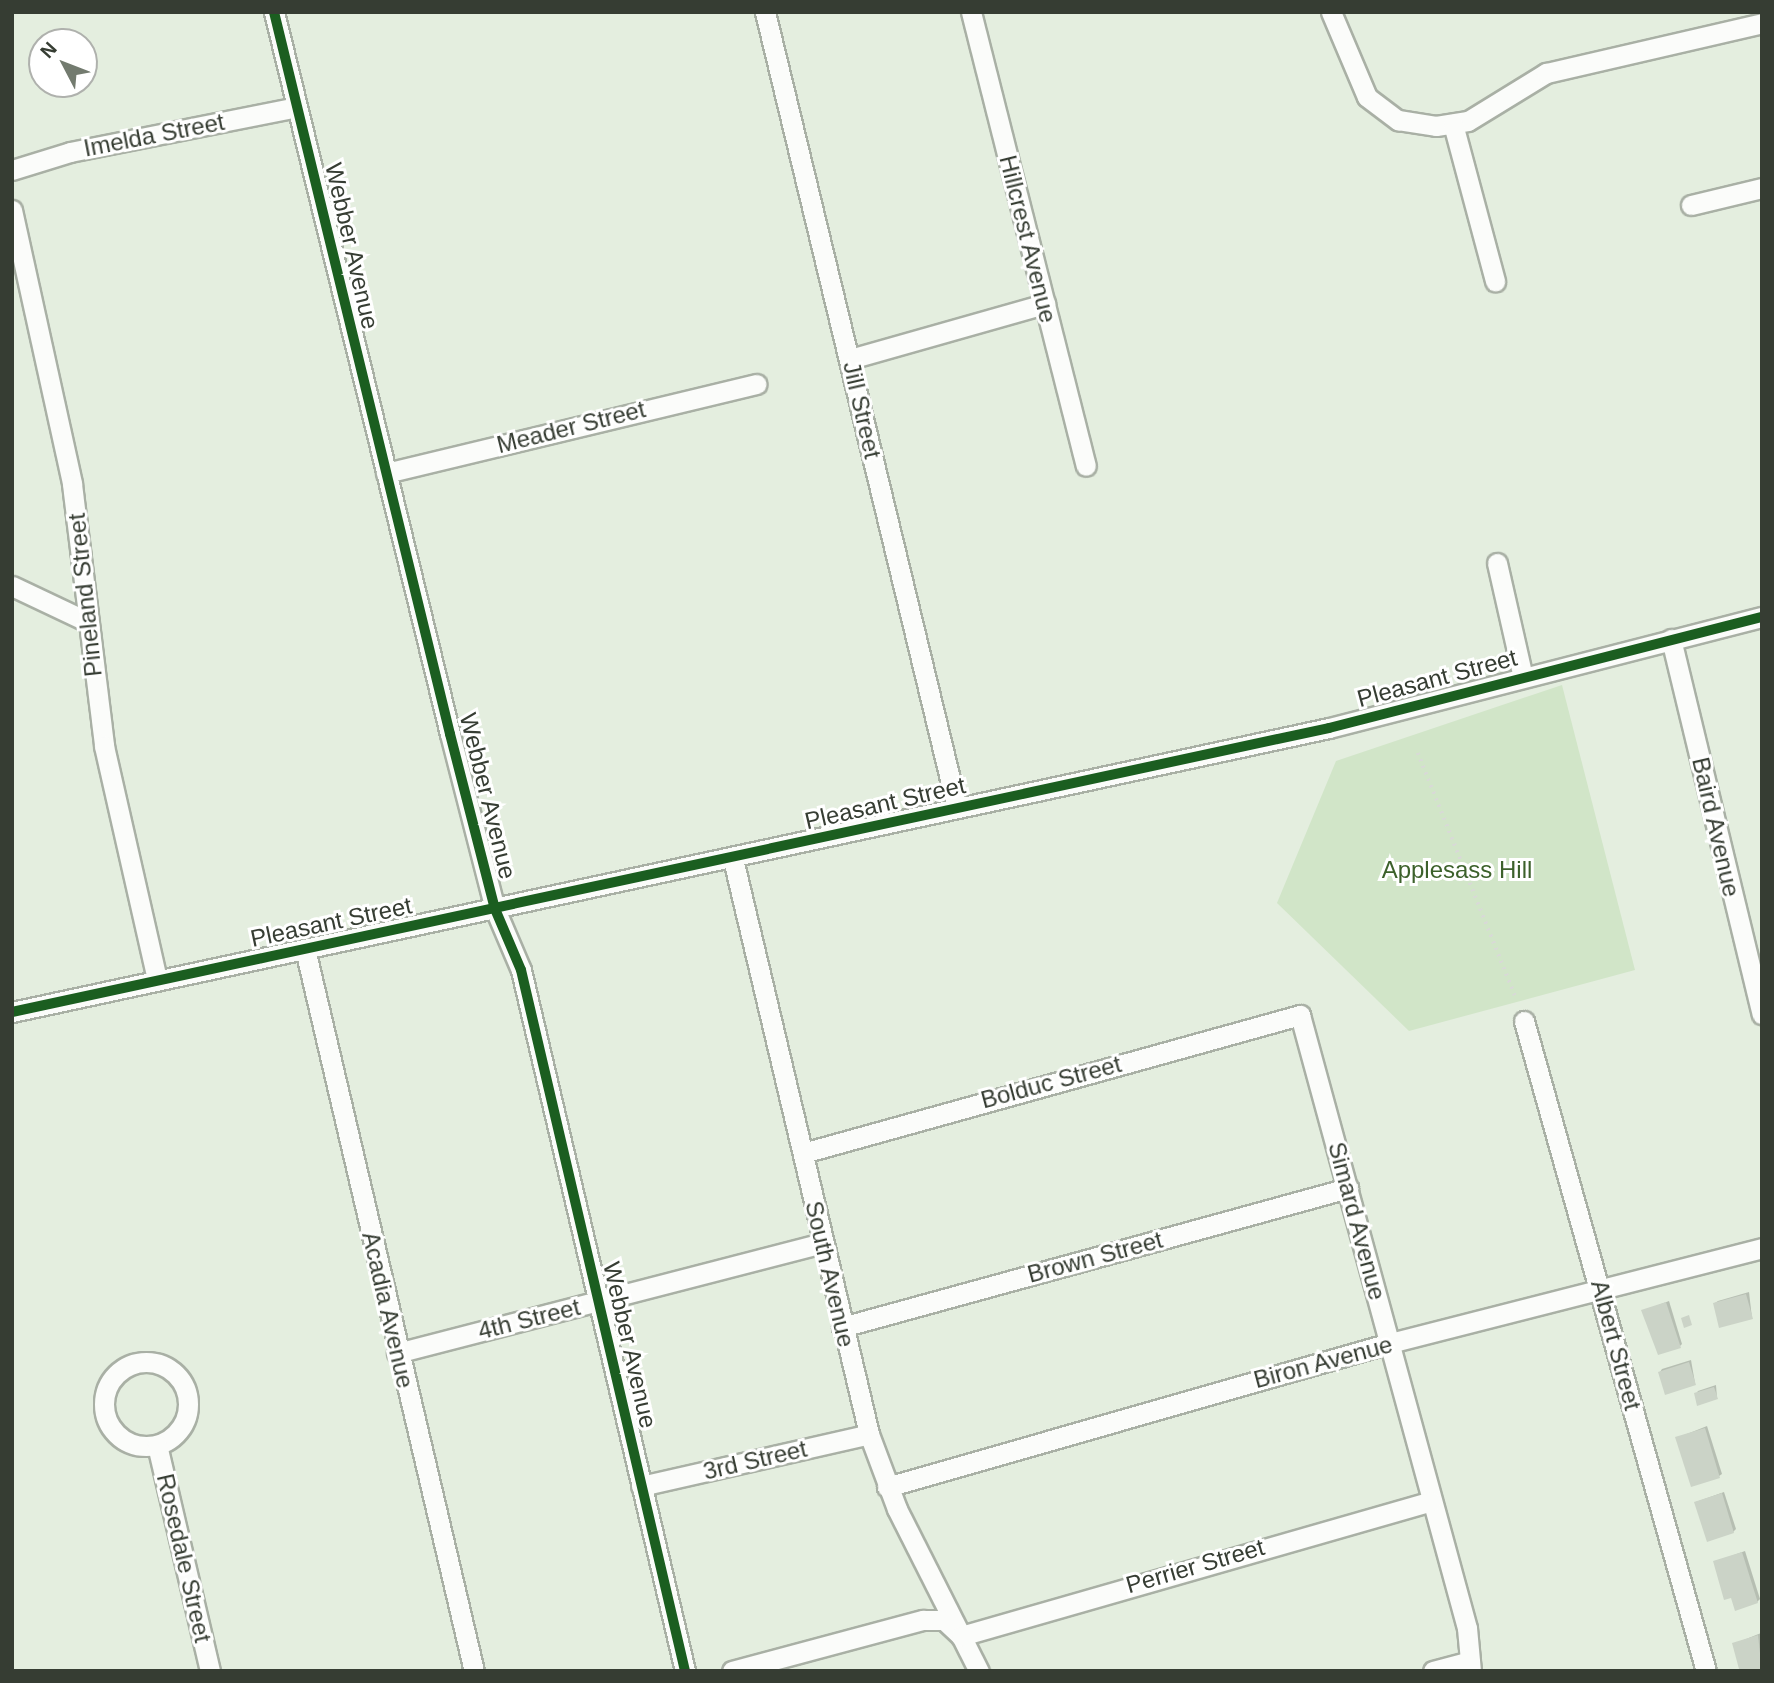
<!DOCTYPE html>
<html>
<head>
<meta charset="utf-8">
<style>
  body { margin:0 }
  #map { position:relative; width:1774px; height:1683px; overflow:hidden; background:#e4eedf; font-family:Arial,sans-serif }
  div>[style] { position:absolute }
  .green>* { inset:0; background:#d1e5c8 }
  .shadow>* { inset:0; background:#0003 }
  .building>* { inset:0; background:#cbd3c7 }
  .path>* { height:3.5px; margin-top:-1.75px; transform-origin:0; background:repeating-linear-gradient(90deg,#d8dad6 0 2px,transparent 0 7px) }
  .roads { filter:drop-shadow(2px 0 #a9b0a5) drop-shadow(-2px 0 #a9b0a5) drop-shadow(0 2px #a9b0a5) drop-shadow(0 -2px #a9b0a5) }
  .minor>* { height:19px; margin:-9.5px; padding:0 9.5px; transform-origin:9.5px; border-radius:9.5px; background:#fbfcfa }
  .minor>.ring { margin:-9.5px; padding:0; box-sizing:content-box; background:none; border:19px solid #fbfcfa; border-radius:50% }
  .cycleway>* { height:10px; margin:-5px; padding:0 5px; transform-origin:5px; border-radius:5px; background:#1b5e20 }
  span { translate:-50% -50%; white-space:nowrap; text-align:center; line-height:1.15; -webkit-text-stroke:6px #fff; paint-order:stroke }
  .street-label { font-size:24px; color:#363d33 }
  .park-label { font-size:24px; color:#3c612b }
  .frame { position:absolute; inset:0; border:14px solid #363d33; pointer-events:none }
  .north { position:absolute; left:28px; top:28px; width:70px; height:70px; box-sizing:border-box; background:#fff; border:2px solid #afb1ad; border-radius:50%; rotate:312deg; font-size:19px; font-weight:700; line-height:28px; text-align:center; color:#363d33 }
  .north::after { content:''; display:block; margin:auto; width:24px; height:32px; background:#737b6f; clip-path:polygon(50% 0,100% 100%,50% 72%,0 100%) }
</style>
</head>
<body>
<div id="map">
  <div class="green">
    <i style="clip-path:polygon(1562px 685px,1635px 970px,1409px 1031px,1277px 903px,1336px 761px)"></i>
  </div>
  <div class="shadow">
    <i style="clip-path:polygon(1749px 1292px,1752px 1318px,1715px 1303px,1718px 1301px)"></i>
    <i style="clip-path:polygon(1669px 1301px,1682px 1344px,1680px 1346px,1643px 1311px)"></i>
    <i style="clip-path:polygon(1691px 1360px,1695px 1383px,1660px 1372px,1662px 1369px)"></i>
    <i style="clip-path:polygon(1716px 1385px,1717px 1398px,1696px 1394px,1698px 1391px)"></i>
    <i style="clip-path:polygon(1707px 1426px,1722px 1474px,1719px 1476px,1677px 1438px)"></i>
    <i style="clip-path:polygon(1724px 1492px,1736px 1529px,1733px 1532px,1696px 1502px)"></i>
    <i style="clip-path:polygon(1745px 1551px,1760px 1599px,1757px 1602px,1715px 1562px)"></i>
    <i style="clip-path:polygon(1761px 1633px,1762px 1671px,1753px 1671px,1734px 1644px)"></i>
  </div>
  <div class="building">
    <i style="clip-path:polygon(1746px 1294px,1753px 1319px,1719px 1328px,1713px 1303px)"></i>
    <i style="clip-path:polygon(1666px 1302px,1681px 1348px,1658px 1355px,1641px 1310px)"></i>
    <i style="clip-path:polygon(1689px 1315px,1692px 1325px,1684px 1328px,1681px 1318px)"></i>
    <i style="clip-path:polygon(1689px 1362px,1696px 1385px,1665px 1395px,1658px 1372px)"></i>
    <i style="clip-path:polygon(1714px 1387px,1718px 1399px,1697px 1406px,1694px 1393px)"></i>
    <i style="clip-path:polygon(1705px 1428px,1720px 1478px,1691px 1487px,1675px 1437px)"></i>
    <i style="clip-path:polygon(1722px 1493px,1734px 1533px,1707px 1542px,1694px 1502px)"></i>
    <i style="clip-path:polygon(1742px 1552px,1758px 1603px,1735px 1611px,1731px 1598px,1724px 1600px,1713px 1561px)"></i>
    <i style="clip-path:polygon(1758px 1635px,1762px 1671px,1739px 1669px,1732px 1643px)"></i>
  </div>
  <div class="path">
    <i style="left:1418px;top:753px;width:261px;rotate:68.2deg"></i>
  </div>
  <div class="roads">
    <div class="minor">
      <i style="left:274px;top:12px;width:743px;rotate:76.3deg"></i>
      <i style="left:450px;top:734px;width:181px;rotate:75.6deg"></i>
      <i style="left:495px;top:909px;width:66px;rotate:66.9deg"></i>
      <i style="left:521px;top:970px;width:720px;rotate:76.83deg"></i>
      <i style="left:765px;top:12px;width:819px;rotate:76.44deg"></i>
      <i style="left:971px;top:12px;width:468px;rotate:75.8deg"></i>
      <i style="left:1331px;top:12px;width:92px;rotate:67deg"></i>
      <i style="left:1367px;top:97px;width:39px;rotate:37deg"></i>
      <i style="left:1398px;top:120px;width:38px;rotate:9deg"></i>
      <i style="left:1436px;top:126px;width:32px;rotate:-9deg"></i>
      <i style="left:1468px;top:121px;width:92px;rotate:-31.6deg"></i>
      <i style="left:1546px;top:73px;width:222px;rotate:-13deg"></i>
      <i style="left:1453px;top:124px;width:163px;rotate:75deg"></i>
      <i style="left:12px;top:170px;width:61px;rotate:-17.2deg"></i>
      <i style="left:70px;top:152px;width:231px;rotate:-11.2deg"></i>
      <i style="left:1691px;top:205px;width:73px;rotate:-13.5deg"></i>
      <i style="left:12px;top:210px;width:280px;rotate:77.6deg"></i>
      <i style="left:72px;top:484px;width:264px;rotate:83deg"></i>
      <i style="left:104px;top:746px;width:240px;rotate:77.2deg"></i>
      <i style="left:850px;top:359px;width:203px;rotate:-15.8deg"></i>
      <i style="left:386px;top:473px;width:381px;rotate:-13.5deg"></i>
      <i style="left:1497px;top:563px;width:117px;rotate:77.2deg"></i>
      <i style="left:12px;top:586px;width:82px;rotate:25.3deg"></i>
      <i style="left:1671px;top:639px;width:386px;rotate:76.4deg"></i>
      <i style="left:733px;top:859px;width:591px;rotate:76.69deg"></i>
      <i style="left:869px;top:1434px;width:80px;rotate:69.5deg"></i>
      <i style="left:897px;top:1509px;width:182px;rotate:63.2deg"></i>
      <i style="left:305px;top:949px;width:742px;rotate:76.83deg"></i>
      <i style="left:12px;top:1012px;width:1347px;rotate:-12.17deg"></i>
      <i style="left:1329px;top:728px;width:447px;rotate:-14.4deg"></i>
      <i style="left:1524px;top:1021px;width:675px;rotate:74.36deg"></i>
      <i style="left:803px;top:1153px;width:516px;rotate:-15.52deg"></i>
      <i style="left:1300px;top:1015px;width:635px;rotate:74.76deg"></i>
      <i style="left:1467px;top:1628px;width:43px;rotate:84.7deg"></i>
      <i style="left:842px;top:1327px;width:525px;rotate:-15.36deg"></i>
      <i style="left:397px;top:1353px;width:440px;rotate:-14.5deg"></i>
      <i class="ring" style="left:104px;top:1362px;width:65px;height:65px"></i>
      <i style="left:157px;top:1445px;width:232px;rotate:76.8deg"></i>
      <i style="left:641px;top:1486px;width:234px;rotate:-12.8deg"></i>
      <i style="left:887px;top:1487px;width:523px;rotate:-15.98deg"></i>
      <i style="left:1390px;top:1343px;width:384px;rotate:-14.3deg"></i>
      <i style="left:732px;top:1671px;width:198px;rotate:-15deg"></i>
      <i style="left:923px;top:1620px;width:21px"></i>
      <i style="left:944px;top:1620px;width:23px;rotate:43deg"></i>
      <i style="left:961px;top:1636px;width:489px;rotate:-16deg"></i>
      <i style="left:1433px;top:1671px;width:38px;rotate:-15deg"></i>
    </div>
  </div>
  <div class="cycleway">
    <i style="left:274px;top:12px;width:743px;rotate:76.3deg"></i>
    <i style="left:450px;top:734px;width:181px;rotate:75.6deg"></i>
    <i style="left:495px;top:909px;width:66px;rotate:66.9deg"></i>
    <i style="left:521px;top:970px;width:720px;rotate:76.83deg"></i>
    <i style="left:12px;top:1012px;width:1347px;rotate:-12.17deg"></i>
    <i style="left:1329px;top:728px;width:447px;rotate:-14.4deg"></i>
  </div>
  <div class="street-label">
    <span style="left:154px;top:135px;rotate:-11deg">Imelda Street</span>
    <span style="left:1028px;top:239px;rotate:76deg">Hillcrest Avenue</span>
    <span style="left:352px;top:246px;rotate:77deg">Webber Avenue</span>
    <span style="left:862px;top:410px;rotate:77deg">Jill Street</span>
    <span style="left:571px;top:427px;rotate:-14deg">Meader Street</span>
    <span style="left:85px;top:595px;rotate:-96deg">Pineland Street</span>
    <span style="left:1437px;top:678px;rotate:-15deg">Pleasant Street</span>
    <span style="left:488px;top:796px;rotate:76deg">Webber Avenue</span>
    <span style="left:885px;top:803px;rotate:-13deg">Pleasant Street</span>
    <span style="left:1716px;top:827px;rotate:77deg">Baird Avenue</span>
    <span style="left:331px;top:922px;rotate:-12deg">Pleasant Street</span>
    <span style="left:1051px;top:1082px;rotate:-15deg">Bolduc Street</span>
    <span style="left:1357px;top:1221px;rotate:75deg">Simard Avenue</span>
    <span style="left:1095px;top:1257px;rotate:-15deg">Brown Street</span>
    <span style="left:830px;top:1274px;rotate:77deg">South Avenue</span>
    <span style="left:388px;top:1310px;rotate:77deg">Acadia Avenue</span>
    <span style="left:529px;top:1319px;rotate:-14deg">4th Street</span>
    <span style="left:630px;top:1345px;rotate:77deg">Webber Avenue</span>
    <span style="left:1616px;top:1345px;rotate:75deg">Albert Street</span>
    <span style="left:1323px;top:1362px;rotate:-15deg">Biron Avenue</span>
    <span style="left:755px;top:1460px;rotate:-13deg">3rd Street</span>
    <span style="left:184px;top:1558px;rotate:77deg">Rosedale Street</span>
    <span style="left:1195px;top:1566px;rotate:-16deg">Perrier Street</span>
  </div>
  <div class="park-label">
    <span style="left:1457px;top:870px">Applesass Hill</span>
  </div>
  <div class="frame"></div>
  <div class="north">N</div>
</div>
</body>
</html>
